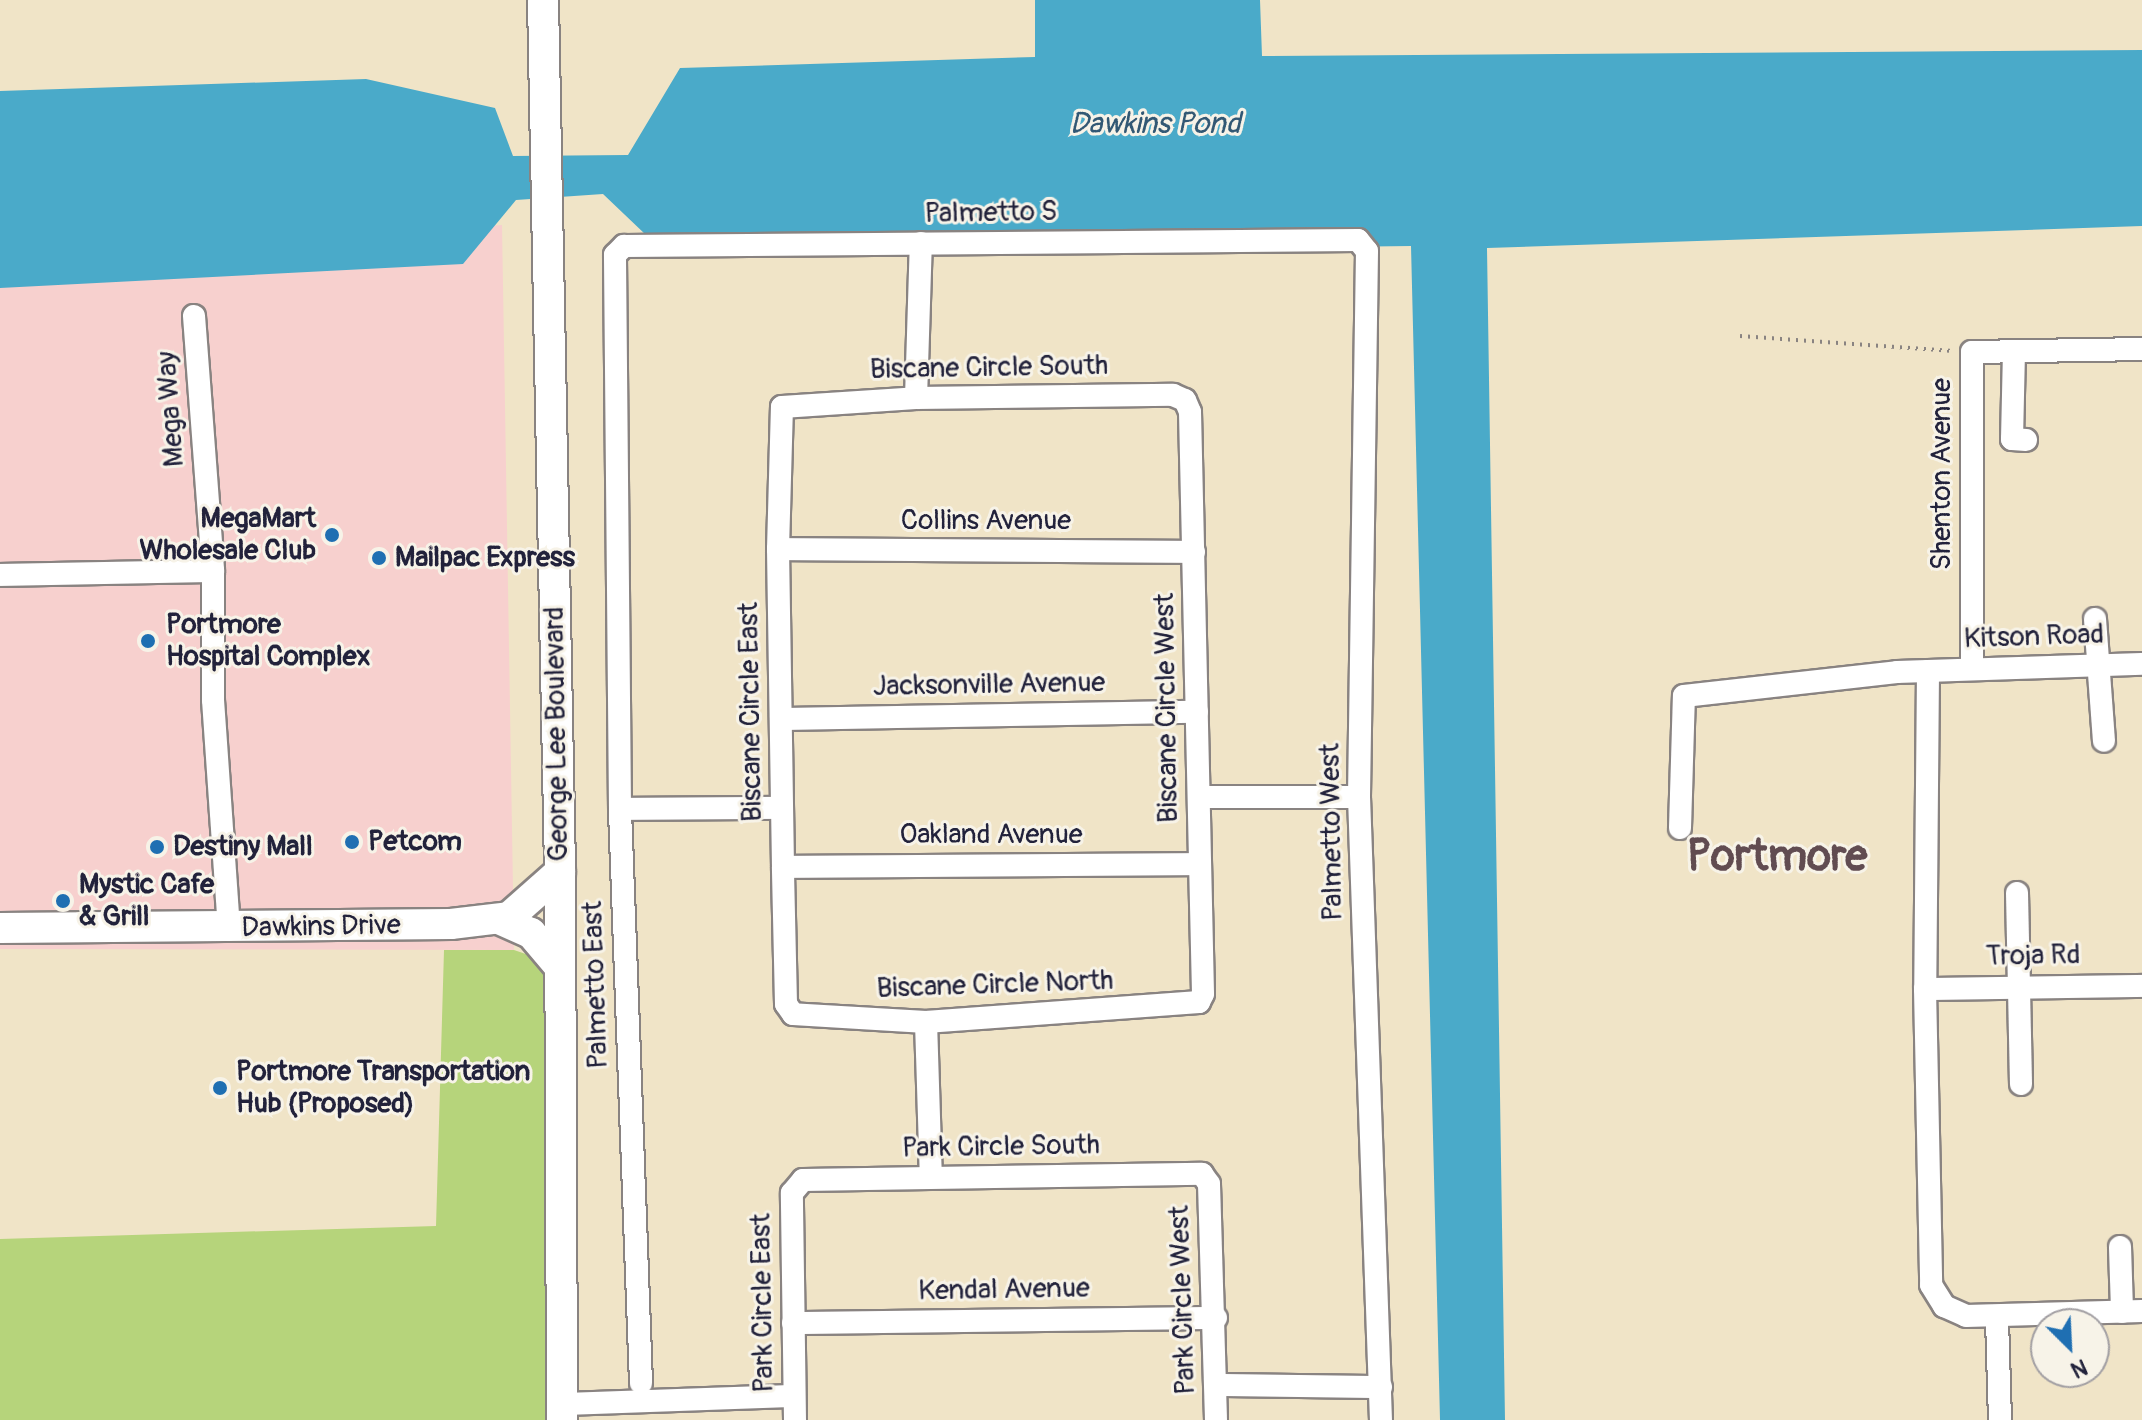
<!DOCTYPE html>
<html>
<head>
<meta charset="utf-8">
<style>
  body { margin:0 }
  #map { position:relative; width:2142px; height:1420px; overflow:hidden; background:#f0e4c7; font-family:Pangolin,sans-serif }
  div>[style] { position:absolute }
  .built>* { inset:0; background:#f7d0ce }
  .green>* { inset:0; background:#b6d47b }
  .water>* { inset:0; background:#4aaac9 }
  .path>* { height:4px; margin-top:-2px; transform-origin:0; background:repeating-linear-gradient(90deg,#898381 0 2px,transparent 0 8px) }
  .roads { filter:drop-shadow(2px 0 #898381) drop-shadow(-2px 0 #898381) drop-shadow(0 2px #898381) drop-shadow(0 -2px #898381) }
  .minor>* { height:22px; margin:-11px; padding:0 11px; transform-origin:11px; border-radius:11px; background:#fff }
  .secondary>* { height:30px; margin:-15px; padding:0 15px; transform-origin:15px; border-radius:15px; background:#fff }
  .dots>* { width:22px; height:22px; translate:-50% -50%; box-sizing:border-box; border:4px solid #f7f3e8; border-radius:50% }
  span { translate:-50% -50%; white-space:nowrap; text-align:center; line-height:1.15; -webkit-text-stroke:6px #f7f3e8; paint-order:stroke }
  .street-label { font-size:28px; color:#22223b }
  .poi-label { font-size:28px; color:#22223b; font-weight:700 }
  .right { translate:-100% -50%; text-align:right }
  .left { translate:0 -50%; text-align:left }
  .water-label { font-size:30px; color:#325874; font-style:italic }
  .town-label { font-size:44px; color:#614c51; font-weight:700 }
  .north { position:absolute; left:2030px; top:1308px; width:80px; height:80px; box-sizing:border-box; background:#f7f3e8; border:2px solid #a29fa3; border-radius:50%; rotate:156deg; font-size:22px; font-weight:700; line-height:32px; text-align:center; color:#22223b }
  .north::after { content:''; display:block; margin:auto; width:28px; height:36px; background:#1f6fb2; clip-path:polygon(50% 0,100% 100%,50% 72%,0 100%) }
</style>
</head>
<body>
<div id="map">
  <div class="built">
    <i style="clip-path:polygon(502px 225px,514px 950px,0 949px,0 261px)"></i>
  </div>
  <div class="green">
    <i style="clip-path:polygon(444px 950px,514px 950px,558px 965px,551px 1420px,0 1420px,0 1239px,436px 1226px)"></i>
  </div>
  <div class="water">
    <i style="clip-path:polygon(1035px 0,1260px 0,1262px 56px,2142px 50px,2142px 226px,1487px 248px,1505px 1420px,1440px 1420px,1411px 246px,667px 255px,603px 194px,516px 200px,463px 264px,0 288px,0 91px,366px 79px,495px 108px,513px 156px,628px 155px,680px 68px,1035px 57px)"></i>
  </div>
  <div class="path">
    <i style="left:1740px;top:336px;width:214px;rotate:4deg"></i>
    <i style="left:583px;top:939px;width:23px"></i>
  </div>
  <div class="roads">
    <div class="minor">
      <i style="left:194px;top:316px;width:256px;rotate:85.7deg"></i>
      <i style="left:213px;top:571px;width:129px;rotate:90deg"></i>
      <i style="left:213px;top:700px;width:230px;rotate:86deg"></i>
      <i style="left:2014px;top:351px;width:88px;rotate:91.3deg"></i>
      <i style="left:2012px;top:439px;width:14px;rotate:4deg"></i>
      <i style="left:1173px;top:395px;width:13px;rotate:23deg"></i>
      <i style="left:1185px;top:400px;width:13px;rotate:67deg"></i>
      <i style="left:1190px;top:412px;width:582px;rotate:88.72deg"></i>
      <i style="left:1203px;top:994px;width:9px;rotate:117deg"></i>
      <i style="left:1199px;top:1002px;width:274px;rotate:175.8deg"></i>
      <i style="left:926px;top:1022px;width:133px;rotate:-176.6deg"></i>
      <i style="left:793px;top:1014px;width:12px;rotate:-125deg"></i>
      <i style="left:786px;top:1004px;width:137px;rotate:-91.3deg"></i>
      <i style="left:783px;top:867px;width:318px;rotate:-90.9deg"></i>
      <i style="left:778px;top:549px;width:142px;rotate:-88.4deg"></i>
      <i style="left:782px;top:407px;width:134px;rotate:-3.8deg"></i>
      <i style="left:916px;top:398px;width:257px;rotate:-0.7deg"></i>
      <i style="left:916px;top:398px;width:155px;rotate:-88.2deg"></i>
      <i style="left:778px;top:549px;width:416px;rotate:0.4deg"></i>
      <i style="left:0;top:575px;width:213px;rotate:-1.1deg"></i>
      <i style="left:2095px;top:619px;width:122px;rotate:85.8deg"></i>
      <i style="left:1972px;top:669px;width:317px;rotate:-90deg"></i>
      <i style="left:1972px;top:352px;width:170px;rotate:-1deg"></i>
      <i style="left:1928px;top:671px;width:318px;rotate:90.5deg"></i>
      <i style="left:1925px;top:989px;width:296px;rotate:88.8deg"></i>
      <i style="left:1931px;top:1285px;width:25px;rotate:58deg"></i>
      <i style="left:1944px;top:1306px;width:24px;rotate:24deg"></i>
      <i style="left:1966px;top:1316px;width:176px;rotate:-1.6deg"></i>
      <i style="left:781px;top:719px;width:416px;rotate:-1deg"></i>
      <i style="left:1199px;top:797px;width:160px"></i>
      <i style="left:620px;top:809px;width:162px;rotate:-0.4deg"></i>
      <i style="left:1680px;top:828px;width:132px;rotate:-88.3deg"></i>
      <i style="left:1684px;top:696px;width:214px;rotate:-6.4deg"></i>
      <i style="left:1897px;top:672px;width:245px;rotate:-1.9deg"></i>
      <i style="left:783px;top:867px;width:417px;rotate:-0.4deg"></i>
      <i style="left:2017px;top:893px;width:191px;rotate:88.8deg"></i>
      <i style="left:1925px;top:989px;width:217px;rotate:-0.8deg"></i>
      <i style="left:926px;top:1022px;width:155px;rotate:88.2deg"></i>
      <i style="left:2120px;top:1247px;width:65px;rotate:88.2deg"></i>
      <i style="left:1997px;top:1319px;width:101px;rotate:88.3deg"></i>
      <i style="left:793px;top:1323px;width:423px;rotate:-0.7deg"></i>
      <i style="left:641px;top:1383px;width:574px;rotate:-92.1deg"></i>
      <i style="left:620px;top:809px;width:554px;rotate:-90.52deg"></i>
      <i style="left:615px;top:255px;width:13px;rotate:-45deg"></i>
      <i style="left:624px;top:246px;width:734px;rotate:-0.47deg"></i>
      <i style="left:1358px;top:240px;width:14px;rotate:51deg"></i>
      <i style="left:1367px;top:251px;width:546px;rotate:90.84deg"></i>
      <i style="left:1359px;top:797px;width:623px;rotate:87.98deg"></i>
      <i style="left:1216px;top:1385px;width:165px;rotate:0.7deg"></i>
      <i style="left:562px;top:1404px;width:232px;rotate:-2deg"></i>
      <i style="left:795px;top:1420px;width:227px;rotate:-90.8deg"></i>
      <i style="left:792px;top:1193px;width:17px;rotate:-50deg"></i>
      <i style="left:803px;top:1180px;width:399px;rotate:-0.9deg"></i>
      <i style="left:1202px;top:1174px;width:12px;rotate:55deg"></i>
      <i style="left:1209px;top:1184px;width:236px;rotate:88.3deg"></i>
    </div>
    <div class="secondary">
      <i style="left:543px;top:0;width:872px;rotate:88.88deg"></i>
      <i style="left:560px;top:872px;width:548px;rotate:89.79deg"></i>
      <i style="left:499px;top:919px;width:35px;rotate:24deg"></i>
      <i style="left:531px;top:933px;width:42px;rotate:49.8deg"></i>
      <i style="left:0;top:928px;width:451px;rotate:-0.5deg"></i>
      <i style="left:451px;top:924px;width:58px;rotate:-6.9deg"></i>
      <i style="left:509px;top:917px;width:68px;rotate:-41.4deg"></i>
    </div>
  </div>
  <div class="dots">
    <i style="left:332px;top:535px;background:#1f6fb2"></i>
    <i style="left:379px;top:558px;background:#1f6fb2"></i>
    <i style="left:148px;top:641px;background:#1f6fb2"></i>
    <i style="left:352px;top:842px;background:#1f6fb2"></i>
    <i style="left:157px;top:847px;background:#1f6fb2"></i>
    <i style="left:63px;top:901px;background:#1f6fb2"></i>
    <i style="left:220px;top:1088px;background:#1f6fb2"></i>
  </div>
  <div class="street-label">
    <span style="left:991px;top:213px;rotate:-1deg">Palmetto S</span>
    <span style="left:989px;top:368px;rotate:-1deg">Biscane Circle South</span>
    <span style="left:171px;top:409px;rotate:-94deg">Mega Way</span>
    <span style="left:1942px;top:474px;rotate:-90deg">Shenton Avenue</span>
    <span style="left:986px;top:521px">Collins Avenue</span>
    <span style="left:2034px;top:637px;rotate:-2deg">Kitson Road</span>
    <span style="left:989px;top:685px;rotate:-1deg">Jacksonville Avenue</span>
    <span style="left:1167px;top:708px;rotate:-91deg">Biscane Circle West</span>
    <span style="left:751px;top:712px;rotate:-91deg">Biscane Circle East</span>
    <span style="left:557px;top:734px;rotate:-91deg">George Lee Boulevard</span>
    <span style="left:1332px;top:832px;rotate:-91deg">Palmetto West</span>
    <span style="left:991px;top:835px">Oakland Avenue</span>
    <span style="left:321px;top:927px;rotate:-1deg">Dawkins Drive</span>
    <span style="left:2033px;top:956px;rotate:-1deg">Troja Rd</span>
    <span style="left:596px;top:985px;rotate:-92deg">Palmetto East</span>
    <span style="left:995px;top:985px;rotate:-2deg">Biscane Circle North</span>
    <span style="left:1001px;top:1147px;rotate:-1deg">Park Circle South</span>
    <span style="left:1004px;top:1290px;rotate:-1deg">Kendal Avenue</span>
    <span style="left:1183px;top:1300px;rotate:-92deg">Park Circle West</span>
    <span style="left:763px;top:1303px;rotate:-91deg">Park Circle East</span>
  </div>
  <div class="poi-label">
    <span class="right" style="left:316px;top:535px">MegaMart<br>Wholesale Club</span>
    <span class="left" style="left:395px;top:558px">Mailpac Express</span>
    <span class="left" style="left:166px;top:641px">Portmore<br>Hospital Complex</span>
    <span class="left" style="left:368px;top:842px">Petcom</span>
    <span class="left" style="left:173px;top:847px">Destiny Mall</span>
    <span class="left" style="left:79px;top:901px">Mystic Cafe<br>&amp; Grill</span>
    <span class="left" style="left:236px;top:1088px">Portmore Transportation<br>Hub (Proposed)</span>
  </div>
  <div class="water-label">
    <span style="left:1155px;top:124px">Dawkins Pond</span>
  </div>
  <div class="town-label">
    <span style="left:1777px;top:857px">Portmore</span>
  </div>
  <div class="north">N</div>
</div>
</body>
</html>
